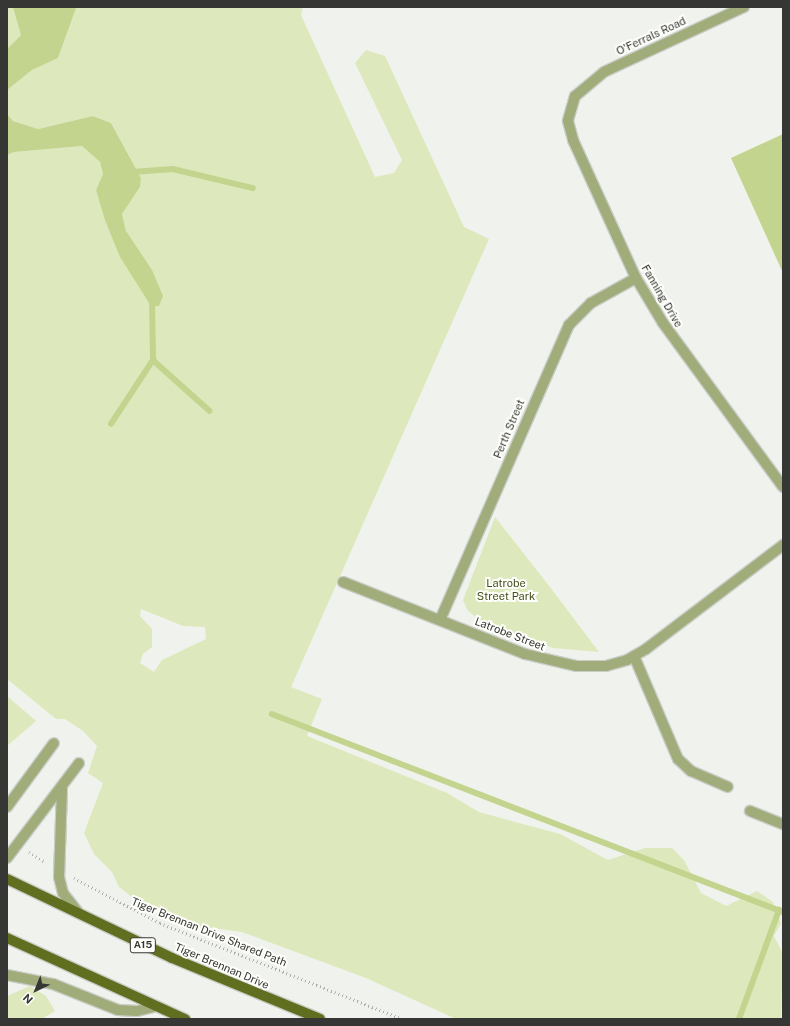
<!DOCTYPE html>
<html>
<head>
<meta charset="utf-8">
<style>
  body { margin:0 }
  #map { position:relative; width:790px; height:1026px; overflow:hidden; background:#f0f2ed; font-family:"Public Sans",sans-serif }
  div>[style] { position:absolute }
  .green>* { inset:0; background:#dde9bc }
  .water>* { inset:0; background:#c3d48e }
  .stream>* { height:5.5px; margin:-2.75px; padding:0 2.75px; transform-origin:2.75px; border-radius:2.75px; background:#c3d48e }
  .path>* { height:2.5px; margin-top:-1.25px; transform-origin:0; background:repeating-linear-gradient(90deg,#adafab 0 1px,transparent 0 4px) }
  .roads { filter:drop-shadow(1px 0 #cbcdc8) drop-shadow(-1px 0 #cbcdc8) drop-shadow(0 1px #cbcdc8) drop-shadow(0 -1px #cbcdc8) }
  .minor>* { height:10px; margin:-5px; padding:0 5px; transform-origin:5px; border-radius:5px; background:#a0ac7a }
  .major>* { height:10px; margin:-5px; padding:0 5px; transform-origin:5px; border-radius:5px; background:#606e1f }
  span { translate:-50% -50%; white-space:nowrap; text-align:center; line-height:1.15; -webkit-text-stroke:4px #fefffa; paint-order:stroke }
  .shield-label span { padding:1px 3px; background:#fefffa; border:1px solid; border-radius:3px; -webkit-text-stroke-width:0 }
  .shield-label { font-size:10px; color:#363735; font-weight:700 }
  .street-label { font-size:11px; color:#363735 }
  .park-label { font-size:11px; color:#454f1d }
  .frame { position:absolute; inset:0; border:8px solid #363735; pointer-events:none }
  .north { position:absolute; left:16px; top:970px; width:40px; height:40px; -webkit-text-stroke:3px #fefffa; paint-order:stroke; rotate:223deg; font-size:11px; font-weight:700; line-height:16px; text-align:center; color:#363735 }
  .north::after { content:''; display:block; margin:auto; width:14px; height:18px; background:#363735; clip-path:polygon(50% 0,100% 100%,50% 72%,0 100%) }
</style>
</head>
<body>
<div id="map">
  <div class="green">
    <i style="clip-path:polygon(7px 7px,13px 7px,18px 15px,21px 35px,7px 49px)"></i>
    <i style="clip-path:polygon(evenodd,76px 7px,303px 7px,301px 15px,375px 177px,394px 173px,402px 160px,355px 63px,366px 50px,385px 56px,464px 227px,489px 239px,291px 687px,322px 699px,307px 736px,447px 793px,479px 812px,560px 834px,608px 860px,645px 848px,672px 848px,684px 860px,701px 893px,726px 906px,757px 891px,773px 902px,781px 923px,774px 936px,783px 954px,781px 1019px,456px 1019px,366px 978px,242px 932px,199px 926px,140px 903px,119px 887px,112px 872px,94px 854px,84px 833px,103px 783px,88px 773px,97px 746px,83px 731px,65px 719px,56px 719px,7px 679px,7px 155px,14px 152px,82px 146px,100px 162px,103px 174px,96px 190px,120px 257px,135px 248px,126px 231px,122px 214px,140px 187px,141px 178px,111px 123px,93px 116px,38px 129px,13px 121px,7px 114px,7px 90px,32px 70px,58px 58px,76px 7px,141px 609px,183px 626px,205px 627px,206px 639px,162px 660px,154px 672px,140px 663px,143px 654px,152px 647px,152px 629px,140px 616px,141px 609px)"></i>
    <i style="clip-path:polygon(495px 517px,550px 587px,599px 652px,553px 648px,480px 620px,468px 611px,463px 600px)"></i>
    <i style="clip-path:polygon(7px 696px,36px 721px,7px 746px)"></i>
    <i style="clip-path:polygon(30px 986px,46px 996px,55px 1011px,42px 1019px,7px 1019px,7px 996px)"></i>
  </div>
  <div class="water">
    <i style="clip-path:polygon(13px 7px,76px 8px,58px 58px,32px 70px,7px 90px,7px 49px,21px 35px)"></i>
    <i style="clip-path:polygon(7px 114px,13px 121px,38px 129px,93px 116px,111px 123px,141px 178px,140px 187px,122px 214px,126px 231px,152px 270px,163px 296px,159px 306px,151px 306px,120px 257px,105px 220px,96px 190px,103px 174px,100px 162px,82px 146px,14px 152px,7px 155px)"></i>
    <i style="clip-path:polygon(783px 134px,783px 273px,731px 158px)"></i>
  </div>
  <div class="stream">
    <i style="left:132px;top:172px;width:41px;rotate:-4.2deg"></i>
    <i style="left:173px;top:169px;width:82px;rotate:13.4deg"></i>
    <i style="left:153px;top:360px;width:76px;rotate:41.8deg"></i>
    <i style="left:111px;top:424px;width:77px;rotate:-56.7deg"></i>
    <i style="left:153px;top:360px;width:61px;rotate:-90.9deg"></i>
    <i style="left:272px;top:714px;width:548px;rotate:21.18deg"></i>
    <i style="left:739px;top:1019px;width:116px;rotate:-69.8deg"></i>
  </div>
  <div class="path">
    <i style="left:29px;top:852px;width:19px;rotate:32deg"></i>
    <i style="left:74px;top:878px;width:97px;rotate:27.6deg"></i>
    <i style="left:160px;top:923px;width:260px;rotate:21.6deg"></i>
  </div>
  <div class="roads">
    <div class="minor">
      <i style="left:744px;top:7px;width:154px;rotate:155.1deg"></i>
      <i style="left:604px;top:72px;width:38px;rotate:140deg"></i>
      <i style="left:575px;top:96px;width:26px;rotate:106deg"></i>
      <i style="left:568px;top:121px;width:20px;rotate:75deg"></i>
      <i style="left:573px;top:140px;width:152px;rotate:65.5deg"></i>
      <i style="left:636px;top:278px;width:52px;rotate:59deg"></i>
      <i style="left:663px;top:323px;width:203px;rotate:53.8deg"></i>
      <i style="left:343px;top:582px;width:196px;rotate:21.6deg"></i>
      <i style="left:525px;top:654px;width:52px;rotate:13.2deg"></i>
      <i style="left:576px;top:666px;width:30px"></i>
      <i style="left:606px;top:666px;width:22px;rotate:-16deg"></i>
      <i style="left:627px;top:660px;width:22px;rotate:-30deg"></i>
      <i style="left:646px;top:649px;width:172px;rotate:-37.2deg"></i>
      <i style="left:440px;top:620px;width:322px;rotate:-66.4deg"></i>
      <i style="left:569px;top:325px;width:31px;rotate:-45deg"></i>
      <i style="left:591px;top:303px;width:51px;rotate:-29.1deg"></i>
      <i style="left:634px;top:656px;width:112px;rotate:66.9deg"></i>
      <i style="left:678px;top:759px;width:18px;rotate:43deg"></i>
      <i style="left:691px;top:771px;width:40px;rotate:23.4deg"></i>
      <i style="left:62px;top:788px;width:89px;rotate:91.9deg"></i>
      <i style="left:59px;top:877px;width:16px;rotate:76deg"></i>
      <i style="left:63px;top:893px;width:24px;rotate:52deg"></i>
      <i style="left:7px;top:807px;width:79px;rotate:-53.7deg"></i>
      <i style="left:750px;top:811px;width:35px;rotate:22deg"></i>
      <i style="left:7px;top:858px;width:119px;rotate:-52.8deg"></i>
      <i style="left:7px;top:975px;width:47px;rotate:11.1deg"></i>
      <i style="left:53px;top:984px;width:70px;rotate:21.8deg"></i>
      <i style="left:118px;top:1010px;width:19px;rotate:3deg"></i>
      <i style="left:137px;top:1011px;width:16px;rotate:-14deg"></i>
    </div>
    <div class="major">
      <i style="left:7px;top:879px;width:183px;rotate:25.6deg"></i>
      <i style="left:172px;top:958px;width:160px;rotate:22.4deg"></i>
      <i style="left:7px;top:938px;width:196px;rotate:24.5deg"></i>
    </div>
  </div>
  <div class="shield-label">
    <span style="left:143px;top:945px">A15</span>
  </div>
  <div class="street-label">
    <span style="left:651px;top:36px;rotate:-25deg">O'Ferrals Road</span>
    <span style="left:662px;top:296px;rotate:60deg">Fanning Drive</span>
    <span style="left:509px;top:429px;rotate:-67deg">Perth Street</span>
    <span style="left:510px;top:634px;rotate:21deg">Latrobe Street</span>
    <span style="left:209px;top:932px;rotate:22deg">Tiger Brennan Drive Shared Path</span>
    <span style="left:222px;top:966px;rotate:23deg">Tiger Brennan Drive</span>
  </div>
  <div class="park-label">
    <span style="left:506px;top:590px">Latrobe<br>Street Park</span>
  </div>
  <div class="frame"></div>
  <div class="north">N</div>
</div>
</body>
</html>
